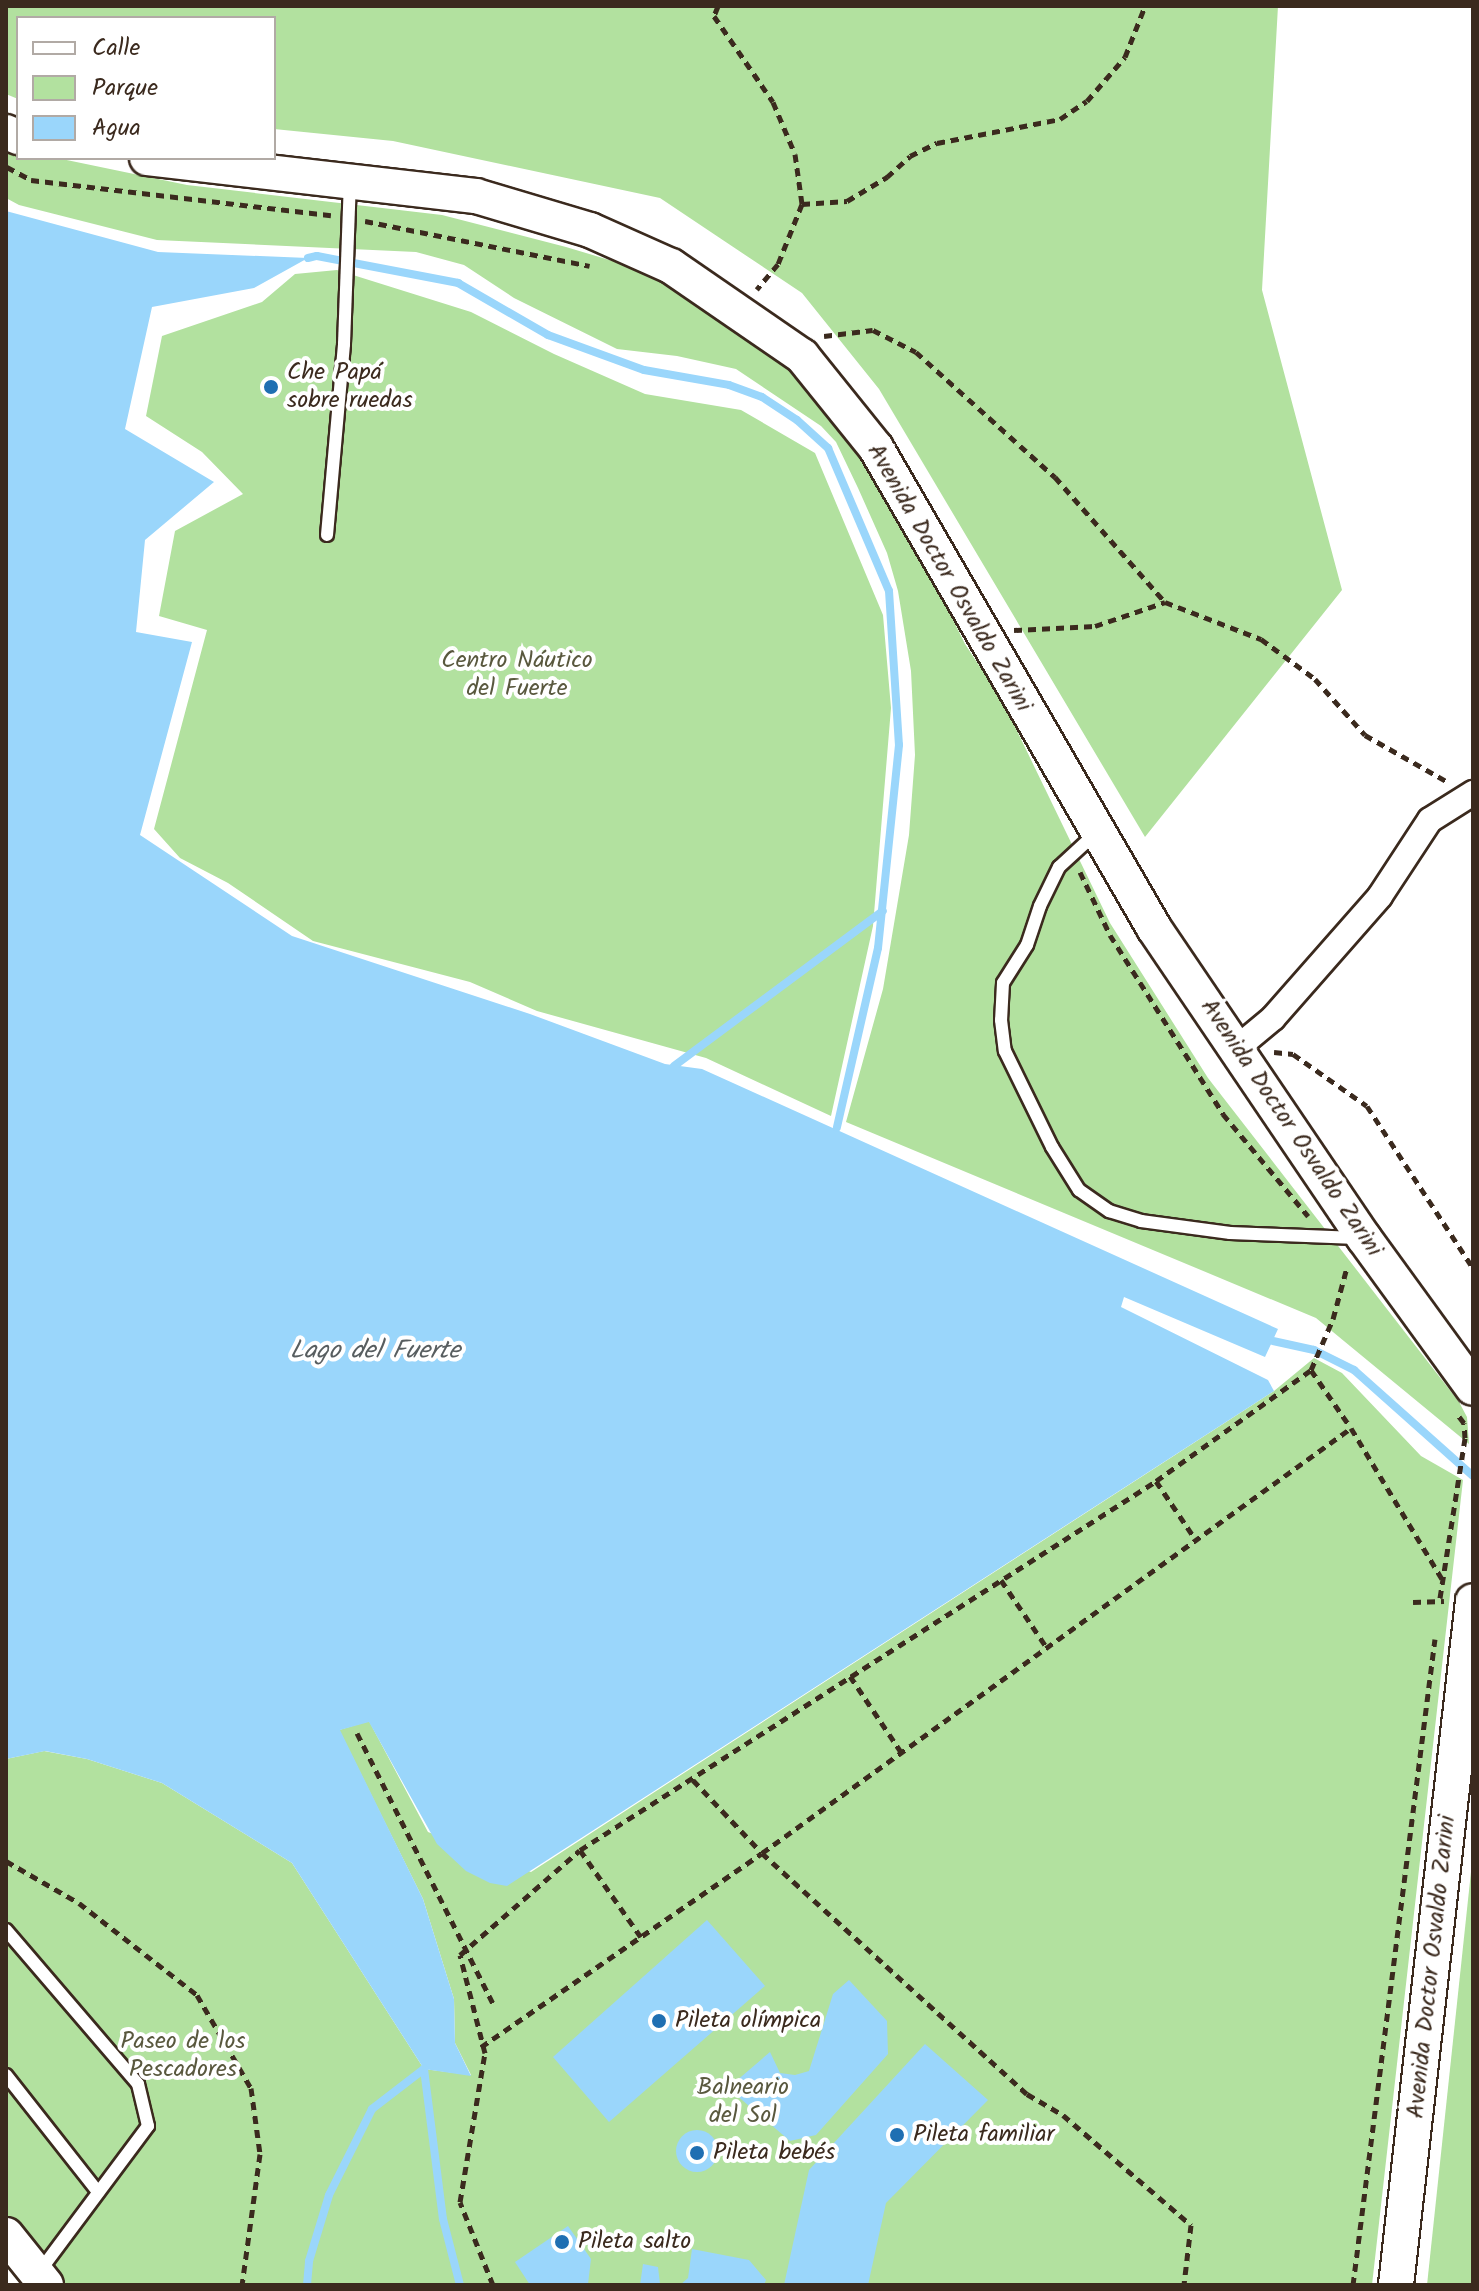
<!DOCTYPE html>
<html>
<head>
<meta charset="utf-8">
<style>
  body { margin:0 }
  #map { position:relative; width:1479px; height:2291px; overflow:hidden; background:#fff; font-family:Kalam,sans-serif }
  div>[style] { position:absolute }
  .green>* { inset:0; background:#b2e19f }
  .water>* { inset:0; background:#9ad6fb }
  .round { border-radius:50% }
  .stream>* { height:8px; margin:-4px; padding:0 4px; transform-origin:4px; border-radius:4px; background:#9ad6fb }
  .path>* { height:5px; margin-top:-2.5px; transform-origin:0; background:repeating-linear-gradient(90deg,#3b2a1e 0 8px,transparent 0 14px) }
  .roads { filter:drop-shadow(2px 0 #3b2a1e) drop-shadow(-2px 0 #3b2a1e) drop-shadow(0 2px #3b2a1e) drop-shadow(0 -2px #3b2a1e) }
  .service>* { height:12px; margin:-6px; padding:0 6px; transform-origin:6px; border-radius:6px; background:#fff }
  .minor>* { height:24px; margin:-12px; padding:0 12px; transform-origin:12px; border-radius:12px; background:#fff }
  .secondary>* { height:34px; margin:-17px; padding:0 17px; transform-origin:17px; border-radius:17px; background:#fff }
  .dots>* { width:22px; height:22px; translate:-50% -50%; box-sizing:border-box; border:4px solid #fff; border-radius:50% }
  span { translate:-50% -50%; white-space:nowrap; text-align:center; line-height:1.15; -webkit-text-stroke:8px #fff; paint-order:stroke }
  .poi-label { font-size:24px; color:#3b2a1e }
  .left { translate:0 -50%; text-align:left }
  .street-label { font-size:24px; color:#3b2a1e }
  .park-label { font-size:24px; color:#59583e }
  .water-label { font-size:26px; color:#585e60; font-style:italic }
  .frame { position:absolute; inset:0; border:8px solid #3b2a1e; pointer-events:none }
  .legend { position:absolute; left:16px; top:16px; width:260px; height:144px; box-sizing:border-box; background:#fff; border:2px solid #b1aaa5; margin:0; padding:10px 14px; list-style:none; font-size:24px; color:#3b2a1e }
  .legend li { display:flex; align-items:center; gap:16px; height:40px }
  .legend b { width:40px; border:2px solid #b1aaa5 }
</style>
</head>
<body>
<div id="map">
  <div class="green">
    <i style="clip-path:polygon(6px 6px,1278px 6px,1262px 290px,1342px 590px,1145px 837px,879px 389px,802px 293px,660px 198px,393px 141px,274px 129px,274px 18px,18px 18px,18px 99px,6px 94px)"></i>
    <i style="clip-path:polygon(6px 148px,18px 151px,18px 158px,57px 158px,187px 185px,442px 215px,566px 247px,646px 271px,792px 371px,840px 419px,927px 567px,965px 644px,1003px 702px,1110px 923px,1208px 1078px,1459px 1402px,1467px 1417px,1469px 1444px,1316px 1318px,846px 1122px,883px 989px,909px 835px,915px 755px,911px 671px,898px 591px,887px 553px,858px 488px,836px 442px,821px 426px,736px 369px,677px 356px,617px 349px,514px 298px,464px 265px,416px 252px,157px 240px,19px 205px,6px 198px)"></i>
    <i style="clip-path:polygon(337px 270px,471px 312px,554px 354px,645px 394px,741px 410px,815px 453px,883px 615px,891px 708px,873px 926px,831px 1116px,706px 1058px,537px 1011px,470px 982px,313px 941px,228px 883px,180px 858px,154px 829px,207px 630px,159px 616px,175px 531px,243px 494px,202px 452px,146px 416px,162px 336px,262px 302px,295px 274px)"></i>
    <i style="clip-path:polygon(1314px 1358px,1342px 1373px,1421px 1456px,1463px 1480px,1372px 2285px,57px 2285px,6px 2219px,6px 1759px,44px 1751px,87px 1759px,162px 1783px,292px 1863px,424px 2069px,471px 2075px,455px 2043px,454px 1999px,423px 1899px,339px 1730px,369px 1721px,428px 1832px,531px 1872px,1274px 1391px)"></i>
    <i style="clip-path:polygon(1473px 1853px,1473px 2285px,1427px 2285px)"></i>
  </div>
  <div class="water">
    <i style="clip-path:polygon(6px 211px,158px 252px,308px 258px,254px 288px,152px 307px,125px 429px,214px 482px,145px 540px,136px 632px,192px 642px,140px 835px,292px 936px,530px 1014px,665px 1064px,702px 1069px,1278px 1329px,1265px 1357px,1124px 1297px,1121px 1307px,1268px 1380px,1274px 1391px,507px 1886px,490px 1883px,466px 1871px,437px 1844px,369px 1722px,340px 1730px,423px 1899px,454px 1999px,455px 2043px,471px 2076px,424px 2069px,292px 1863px,162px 1783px,87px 1759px,45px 1751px,6px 1759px)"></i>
    <i style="clip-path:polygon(707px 1920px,765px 1986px,609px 2122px,553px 2057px)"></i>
    <i style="clip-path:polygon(849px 1980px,887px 2021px,888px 2054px,816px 2135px,790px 2141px,728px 2088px,770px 2052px,780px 2073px,795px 2075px,809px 2071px,833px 1994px)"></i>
    <i style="clip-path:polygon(925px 2044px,988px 2100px,886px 2203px,868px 2285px,784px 2285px,809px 2170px)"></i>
    <i class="round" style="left:676px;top:2130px;width:42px;height:42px"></i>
    <i style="clip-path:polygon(568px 2226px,591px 2259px,588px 2284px,530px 2285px,515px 2262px)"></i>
    <i style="clip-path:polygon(692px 2249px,749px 2260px,766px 2280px,764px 2285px,680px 2285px,688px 2278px)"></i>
    <i style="clip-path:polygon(643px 2264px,658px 2267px,660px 2284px,664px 2285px,640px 2285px)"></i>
  </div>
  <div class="stream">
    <i style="left:308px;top:258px;width:9px;rotate:-13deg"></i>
    <i style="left:317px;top:256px;width:144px;rotate:10.8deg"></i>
    <i style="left:458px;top:283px;width:104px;rotate:30deg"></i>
    <i style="left:548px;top:335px;width:102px;rotate:20deg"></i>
    <i style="left:644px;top:370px;width:86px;rotate:10deg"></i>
    <i style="left:729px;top:385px;width:35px;rotate:20deg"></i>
    <i style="left:762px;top:397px;width:42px;rotate:33.3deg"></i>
    <i style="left:797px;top:420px;width:42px;rotate:42.1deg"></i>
    <i style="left:828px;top:448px;width:155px;rotate:66.9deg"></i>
    <i style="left:889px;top:591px;width:154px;rotate:86.3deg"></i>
    <i style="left:899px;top:745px;width:204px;rotate:95.9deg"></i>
    <i style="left:878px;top:948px;width:184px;rotate:102.9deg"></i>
    <i style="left:674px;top:1066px;width:260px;rotate:-36.6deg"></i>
    <i style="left:1273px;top:1341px;width:42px;rotate:12.4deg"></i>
    <i style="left:1314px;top:1350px;width:45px;rotate:26.6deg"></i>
    <i style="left:1354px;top:1370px;width:159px;rotate:41.7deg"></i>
    <i style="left:424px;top:2069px;width:151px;rotate:82.8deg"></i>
    <i style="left:443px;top:2219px;width:68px;rotate:75.6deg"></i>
    <i style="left:307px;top:2285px;width:24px;rotate:-85deg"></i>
    <i style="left:309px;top:2261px;width:69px;rotate:-73.1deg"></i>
    <i style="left:329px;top:2195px;width:96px;rotate:-63.4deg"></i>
    <i style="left:372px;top:2109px;width:66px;rotate:-37.6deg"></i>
  </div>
  <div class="path">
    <i style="left:718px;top:6px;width:11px;rotate:112deg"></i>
    <i style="left:714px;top:16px;width:104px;rotate:55.5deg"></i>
    <i style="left:773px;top:102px;width:56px;rotate:67.1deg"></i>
    <i style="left:795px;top:154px;width:50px;rotate:82deg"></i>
    <i style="left:802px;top:204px;width:65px;rotate:111.8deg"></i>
    <i style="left:778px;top:264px;width:33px;rotate:130deg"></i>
    <i style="left:7px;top:167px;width:27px;rotate:28deg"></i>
    <i style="left:31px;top:180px;width:302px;rotate:6.7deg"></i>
    <i style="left:802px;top:204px;width:45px;rotate:-3.8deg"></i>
    <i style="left:847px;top:201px;width:47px;rotate:-31deg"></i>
    <i style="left:887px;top:177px;width:31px;rotate:-42deg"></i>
    <i style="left:910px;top:156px;width:30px;rotate:-26deg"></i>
    <i style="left:937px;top:143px;width:125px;rotate:-11deg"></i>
    <i style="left:1060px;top:119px;width:32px;rotate:-34deg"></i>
    <i style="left:1087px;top:101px;width:58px;rotate:-49.2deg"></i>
    <i style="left:1125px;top:57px;width:55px;rotate:-68.6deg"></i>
    <i style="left:365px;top:221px;width:229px;rotate:11.3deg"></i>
    <i style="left:824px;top:336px;width:49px;rotate:-7deg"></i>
    <i style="left:873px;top:330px;width:48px;rotate:27.1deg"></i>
    <i style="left:916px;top:352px;width:187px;rotate:42deg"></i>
    <i style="left:1055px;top:477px;width:167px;rotate:48.7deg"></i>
    <i style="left:1014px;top:630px;width:81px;rotate:-2.8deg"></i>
    <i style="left:1095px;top:626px;width:74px;rotate:-18.9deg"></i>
    <i style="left:1165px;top:602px;width:103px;rotate:21.1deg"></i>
    <i style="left:1261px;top:639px;width:67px;rotate:36.5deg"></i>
    <i style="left:1315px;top:679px;width:75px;rotate:48.2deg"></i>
    <i style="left:1365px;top:735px;width:93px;rotate:29.6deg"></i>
    <i style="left:1080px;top:872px;width:70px;rotate:64.5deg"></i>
    <i style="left:1110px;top:935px;width:212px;rotate:57.7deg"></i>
    <i style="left:1223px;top:1114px;width:133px;rotate:50.2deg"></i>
    <i style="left:1274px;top:1052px;width:19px;rotate:6deg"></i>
    <i style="left:1293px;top:1054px;width:90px;rotate:35.1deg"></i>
    <i style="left:1367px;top:1106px;width:194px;rotate:56.8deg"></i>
    <i style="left:1311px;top:1370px;width:70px;rotate:55.4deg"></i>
    <i style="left:1351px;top:1428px;width:176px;rotate:58.9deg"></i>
    <i style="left:1156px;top:1481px;width:71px;rotate:55.9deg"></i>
    <i style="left:1001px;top:1580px;width:82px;rotate:55.9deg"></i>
    <i style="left:1440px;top:1598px;width:162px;rotate:-81.1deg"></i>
    <i style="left:1465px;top:1438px;width:15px;rotate:-94deg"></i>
    <i style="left:1464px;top:1423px;width:10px;rotate:-127deg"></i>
    <i style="left:1413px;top:1602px;width:31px;rotate:-2deg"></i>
    <i style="left:850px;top:1676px;width:92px;rotate:56.1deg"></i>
    <i style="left:357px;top:1733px;width:302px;rotate:63.3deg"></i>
    <i style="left:693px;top:1780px;width:100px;rotate:46.6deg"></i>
    <i style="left:762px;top:1853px;width:358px;rotate:42.3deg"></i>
    <i style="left:1027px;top:2094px;width:42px;rotate:30.3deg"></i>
    <i style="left:1063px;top:2115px;width:169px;rotate:40.7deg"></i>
    <i style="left:1191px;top:2225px;width:60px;rotate:96.7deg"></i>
    <i style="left:580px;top:1850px;width:106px;rotate:55deg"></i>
    <i style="left:6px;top:1861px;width:84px;rotate:29.9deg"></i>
    <i style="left:79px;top:1903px;width:150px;rotate:37.9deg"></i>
    <i style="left:197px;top:1995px;width:108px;rotate:59.9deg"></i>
    <i style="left:251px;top:2088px;width:67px;rotate:82.2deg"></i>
    <i style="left:260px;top:2154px;width:132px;rotate:97.8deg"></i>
    <i style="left:481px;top:2047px;width:341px;rotate:-34.6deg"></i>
    <i style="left:762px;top:1853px;width:726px;rotate:-35.81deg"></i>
    <i style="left:493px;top:2285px;width:89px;rotate:-111.7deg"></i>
    <i style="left:460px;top:2202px;width:151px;rotate:-80.5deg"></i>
    <i style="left:485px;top:2053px;width:101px;rotate:-104.3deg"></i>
    <i style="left:460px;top:1955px;width:159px;rotate:-41.2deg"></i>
    <i style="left:580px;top:1850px;width:684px;rotate:-32.64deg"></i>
    <i style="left:1156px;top:1481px;width:191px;rotate:-35.6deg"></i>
    <i style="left:1311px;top:1370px;width:56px;rotate:-66.7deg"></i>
    <i style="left:1333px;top:1319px;width:54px;rotate:-74.9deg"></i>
    <i style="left:1353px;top:2285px;width:651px;rotate:-82.77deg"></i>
  </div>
  <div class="roads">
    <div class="service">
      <i style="left:327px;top:535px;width:192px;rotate:-84.9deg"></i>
      <i style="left:344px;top:344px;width:160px;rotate:-87.9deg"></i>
      <i style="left:1096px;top:833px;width:50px;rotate:137.4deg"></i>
      <i style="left:1059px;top:867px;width:43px;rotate:116deg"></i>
      <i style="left:1040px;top:906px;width:41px;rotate:108.4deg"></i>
      <i style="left:1027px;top:945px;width:45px;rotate:122.3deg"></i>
      <i style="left:1003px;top:983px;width:37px;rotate:93deg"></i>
      <i style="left:1001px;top:1020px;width:31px;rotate:83deg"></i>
      <i style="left:1005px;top:1051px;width:107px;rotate:63.9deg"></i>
      <i style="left:1052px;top:1147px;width:51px;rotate:57.9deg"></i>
      <i style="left:1079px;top:1190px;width:37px;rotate:35deg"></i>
      <i style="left:1109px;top:1211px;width:34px;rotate:17deg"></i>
      <i style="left:1141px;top:1221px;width:90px;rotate:7.7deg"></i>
      <i style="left:1230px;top:1233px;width:127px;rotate:2.3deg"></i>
      <i style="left:6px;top:1930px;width:203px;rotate:49.4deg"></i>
      <i style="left:138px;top:2084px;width:43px;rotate:76.6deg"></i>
      <i style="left:148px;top:2126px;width:182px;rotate:126.7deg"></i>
      <i style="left:6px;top:2075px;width:149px;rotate:51.8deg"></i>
    </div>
    <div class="minor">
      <i style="left:1237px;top:1048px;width:47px;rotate:-39.8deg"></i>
      <i style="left:1273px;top:1018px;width:162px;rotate:-48.7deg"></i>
      <i style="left:1380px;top:896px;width:91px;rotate:-56.7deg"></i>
      <i style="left:1430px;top:820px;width:51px;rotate:-32.1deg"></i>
    </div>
    <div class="secondary">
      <i style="left:6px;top:132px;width:13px;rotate:23deg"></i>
      <i style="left:147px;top:158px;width:331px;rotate:6.6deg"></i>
      <i style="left:476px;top:196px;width:119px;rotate:16.6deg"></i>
      <i style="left:590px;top:230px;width:89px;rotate:24deg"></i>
      <i style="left:671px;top:266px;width:159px;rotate:34.5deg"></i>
      <i style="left:802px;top:356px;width:118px;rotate:51.2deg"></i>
      <i style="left:876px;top:448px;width:555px;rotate:59.92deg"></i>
      <i style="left:1154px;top:928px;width:374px;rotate:55.9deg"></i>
      <i style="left:1364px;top:1238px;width:185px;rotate:54deg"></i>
      <i style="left:6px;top:2235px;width:64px;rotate:51.3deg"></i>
      <i style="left:1396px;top:2285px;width:688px;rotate:-83.58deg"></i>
    </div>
  </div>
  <div class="dots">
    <i style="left:271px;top:387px;background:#1f6fb2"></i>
    <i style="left:659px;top:2021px;background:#1f6fb2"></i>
    <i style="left:897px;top:2135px;background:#1f6fb2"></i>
    <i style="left:697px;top:2153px;background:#1f6fb2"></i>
    <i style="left:562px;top:2242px;background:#1f6fb2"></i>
  </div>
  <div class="poi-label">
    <span class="left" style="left:287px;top:387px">Che Papá<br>sobre ruedas</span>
    <span class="left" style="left:675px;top:2021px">Pileta olímpica</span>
    <span class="left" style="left:913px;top:2135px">Pileta familiar</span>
    <span class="left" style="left:713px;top:2153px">Pileta bebés</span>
    <span class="left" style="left:578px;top:2242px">Pileta salto</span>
  </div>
  <div class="street-label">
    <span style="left:949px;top:578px;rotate:60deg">Avenida Doctor Osvaldo Zarini</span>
    <span style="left:1291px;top:1128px;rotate:56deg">Avenida Doctor Osvaldo Zarini</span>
    <span style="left:1432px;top:1967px;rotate:-84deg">Avenida Doctor Osvaldo Zarini</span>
  </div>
  <div class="park-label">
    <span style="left:517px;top:675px">Centro Náutico<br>del Fuerte</span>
    <span style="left:183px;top:2056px">Paseo de los<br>Pescadores</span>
    <span style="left:743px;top:2102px">Balneario<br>del Sol</span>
  </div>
  <div class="water-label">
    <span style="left:375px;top:1352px">Lago del Fuerte</span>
  </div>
  <div class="frame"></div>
  <ul class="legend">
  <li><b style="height:10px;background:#fff"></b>Calle</li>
  <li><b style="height:22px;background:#b2e19f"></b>Parque</li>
  <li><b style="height:22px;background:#9ad6fb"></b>Agua</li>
  </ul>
</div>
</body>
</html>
